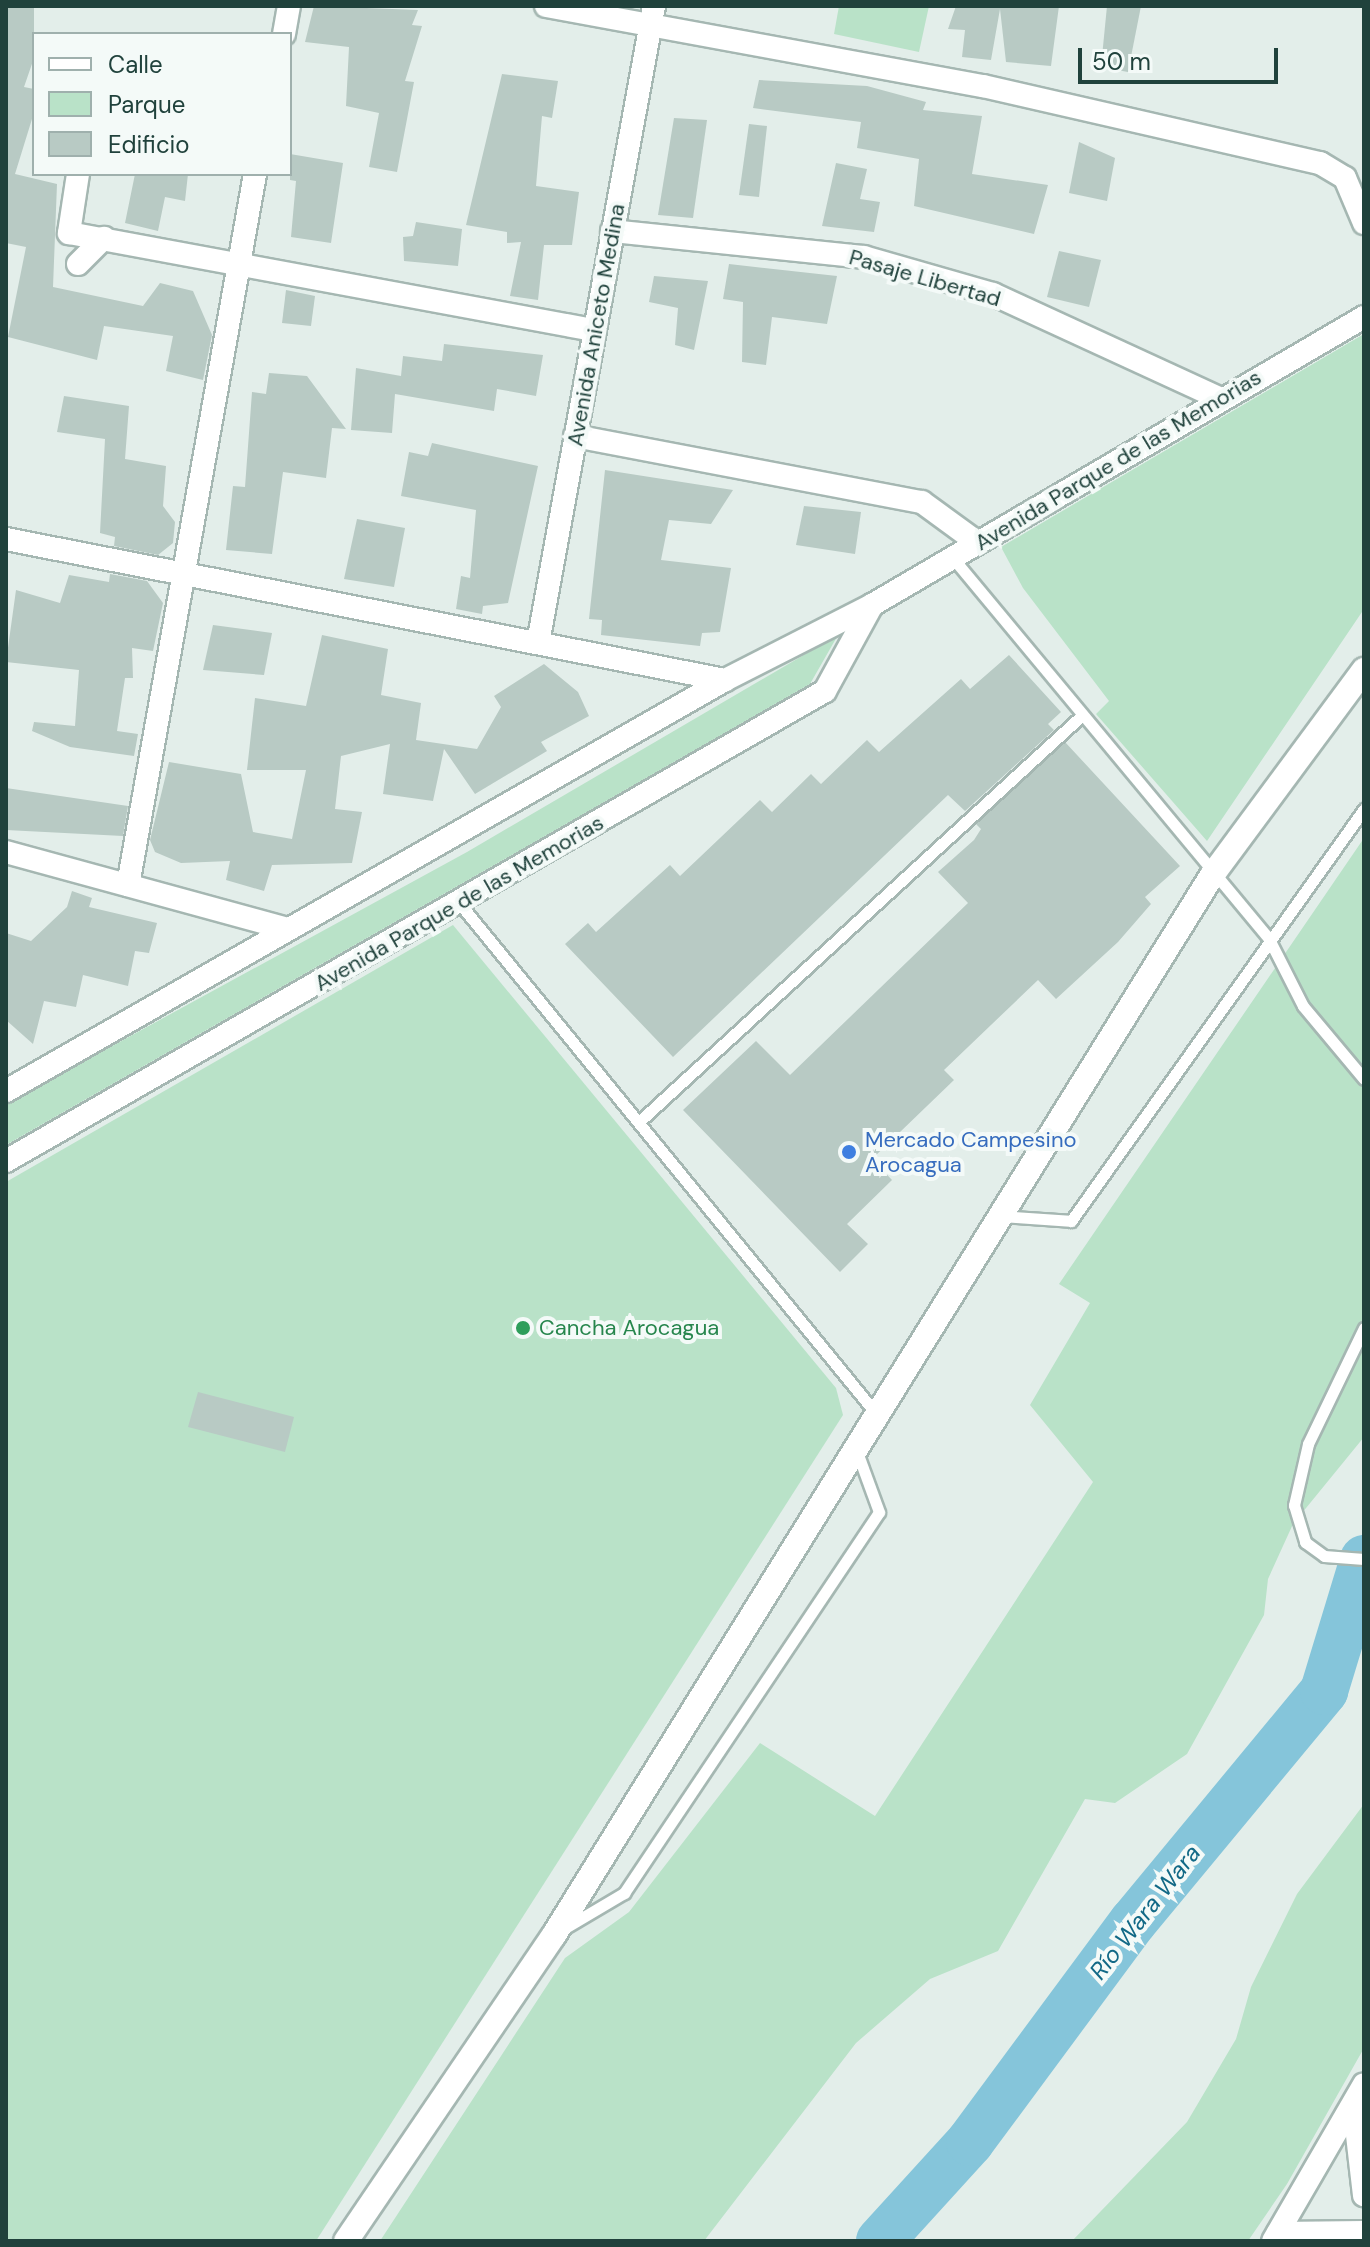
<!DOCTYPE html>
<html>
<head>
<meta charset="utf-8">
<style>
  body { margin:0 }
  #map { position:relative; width:1370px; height:2247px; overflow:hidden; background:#e3eeea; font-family:"DM Sans",sans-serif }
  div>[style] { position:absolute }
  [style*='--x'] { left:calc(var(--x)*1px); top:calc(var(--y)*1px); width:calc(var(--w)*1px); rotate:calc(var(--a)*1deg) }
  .green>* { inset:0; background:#b9e2c8 }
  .river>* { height:48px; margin:-24px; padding:0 24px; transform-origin:24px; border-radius:24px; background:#85c5da }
  .building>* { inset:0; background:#b8cac4 }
  .roads { filter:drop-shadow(2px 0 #a5b7b2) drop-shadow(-2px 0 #a5b7b2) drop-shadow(0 2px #a5b7b2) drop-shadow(0 -2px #a5b7b2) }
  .service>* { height:11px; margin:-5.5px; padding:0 5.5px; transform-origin:5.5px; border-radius:5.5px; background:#fff }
  .minor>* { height:22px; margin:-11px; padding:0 11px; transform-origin:11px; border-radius:11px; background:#fff }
  .tertiary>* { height:24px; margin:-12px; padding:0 12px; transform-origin:12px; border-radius:12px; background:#fff }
  .dots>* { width:22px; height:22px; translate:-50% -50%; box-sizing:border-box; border:4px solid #f4faf8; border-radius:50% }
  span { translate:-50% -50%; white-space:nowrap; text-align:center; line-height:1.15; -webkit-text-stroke:8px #f4faf8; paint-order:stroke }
  .street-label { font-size:22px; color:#20423c }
  .shop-label { font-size:22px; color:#366cbe }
  .left { translate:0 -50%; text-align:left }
  .leisure-label { font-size:22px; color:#27864d }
  .water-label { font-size:24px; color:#126986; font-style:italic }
  .frame { position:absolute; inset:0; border:8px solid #20423c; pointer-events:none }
  .legend { position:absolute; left:32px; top:32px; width:260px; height:144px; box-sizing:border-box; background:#f4faf8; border:2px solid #9fb0ad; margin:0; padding:10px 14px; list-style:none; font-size:24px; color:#20423c }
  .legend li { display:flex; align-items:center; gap:16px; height:40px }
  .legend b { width:40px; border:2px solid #9fb0ad }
  .scale { position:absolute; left:1078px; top:48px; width:200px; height:36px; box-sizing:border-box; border:4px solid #20423c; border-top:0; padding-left:10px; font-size:24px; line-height:28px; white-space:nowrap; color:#20423c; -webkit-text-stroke:6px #f4faf8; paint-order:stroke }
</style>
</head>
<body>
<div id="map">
  <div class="green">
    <i style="clip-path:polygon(839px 6px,929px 6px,919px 52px,834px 34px)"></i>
    <i style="clip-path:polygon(1364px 334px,1364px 609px,1207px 841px,1096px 714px,1109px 701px,1023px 588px,1001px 547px)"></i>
    <i style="clip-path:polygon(838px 635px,810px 684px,6px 1145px,6px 1104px,467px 852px)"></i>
    <i style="clip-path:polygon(1364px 838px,1364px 1437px,1293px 1524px,1268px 1579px,1264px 1615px,1187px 1754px,1115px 1803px,1085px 1799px,998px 1951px,930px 1979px,856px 2043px,704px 2241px,380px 2241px,565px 1958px,629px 1912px,760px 1743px,875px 1816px,1093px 1482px,1030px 1405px,1090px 1303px,1059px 1284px)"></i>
    <i style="clip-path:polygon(453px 925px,836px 1388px,843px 1415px,316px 2241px,6px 2241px,6px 1182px)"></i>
    <i style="clip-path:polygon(1364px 1804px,1364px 2048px,1287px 2184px,1248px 2241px,1072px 2241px,1187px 2122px,1236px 2039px,1251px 1987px,1297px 1894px)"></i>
  </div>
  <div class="river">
    <i style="--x:880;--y:2241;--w:134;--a:-47.7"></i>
    <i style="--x:970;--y:2142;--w:274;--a:-53.5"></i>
    <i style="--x:1133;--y:1922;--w:300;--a:-50.4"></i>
    <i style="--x:1324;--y:1691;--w:138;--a:-73.1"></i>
  </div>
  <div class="building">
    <i style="clip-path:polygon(6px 6px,34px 6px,34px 58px,24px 87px,34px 89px,32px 119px,15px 174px,57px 184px,53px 287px,143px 306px,160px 283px,193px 291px,212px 335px,203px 380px,166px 371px,173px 336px,104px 326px,97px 360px,8px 337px,26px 247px,6px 243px)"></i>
    <i style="clip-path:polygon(314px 6px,418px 10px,412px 25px,422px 26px,405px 81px,414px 82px,397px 172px,369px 167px,379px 113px,346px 106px,349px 47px,305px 42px)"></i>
    <i style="clip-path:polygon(956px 6px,1059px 6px,1051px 66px,1006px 62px,1000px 9px,991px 60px,962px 57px,965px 30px,948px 29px)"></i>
    <i style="clip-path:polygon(1107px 6px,1141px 6px,1128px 72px,1101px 67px)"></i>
    <i style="clip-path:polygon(502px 74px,558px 81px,552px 118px,542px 116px,536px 186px,579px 192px,572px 245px,544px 245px,538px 300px,510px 296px,521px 242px,507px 243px,507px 232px,466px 225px)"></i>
    <i style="clip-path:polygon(759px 80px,867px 86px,926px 102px,923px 110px,982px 116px,972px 174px,1048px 185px,1034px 234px,914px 206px,919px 159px,857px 148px,861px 122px,753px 108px)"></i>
    <i style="clip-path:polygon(674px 118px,707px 120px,693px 218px,658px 215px)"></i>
    <i style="clip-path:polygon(749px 124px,767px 126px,759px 197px,739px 195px)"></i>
    <i style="clip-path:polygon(1079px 142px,1115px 158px,1107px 201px,1069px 193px)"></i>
    <i style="clip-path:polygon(290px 154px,343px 163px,331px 243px,291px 237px,296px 181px,290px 180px)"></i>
    <i style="clip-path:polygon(836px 163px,867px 169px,860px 199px,880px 202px,874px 232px,822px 226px)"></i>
    <i style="clip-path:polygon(135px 174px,188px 174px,185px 201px,165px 197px,158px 231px,125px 223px)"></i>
    <i style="clip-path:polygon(416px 222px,462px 229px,458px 266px,404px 261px,403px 237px,413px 236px)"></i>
    <i style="clip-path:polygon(1059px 251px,1101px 260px,1089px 307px,1047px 297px)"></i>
    <i style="clip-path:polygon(729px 264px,837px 276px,827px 324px,772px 317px,766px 365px,742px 362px,743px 302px,723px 299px)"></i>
    <i style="clip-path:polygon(654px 276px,708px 281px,694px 350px,675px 345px,678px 308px,649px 302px)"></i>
    <i style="clip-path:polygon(286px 290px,315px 296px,311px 326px,282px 323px)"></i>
    <i style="clip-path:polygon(444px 344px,543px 355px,536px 396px,497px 389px,494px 411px,395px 394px,392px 433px,351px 430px,356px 368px,401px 376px,403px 356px,442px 361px)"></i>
    <i style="clip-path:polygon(269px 373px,307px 376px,346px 429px,332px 428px,326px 478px,283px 472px,272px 554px,226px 550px,233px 486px,245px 487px,252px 392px,266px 394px)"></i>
    <i style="clip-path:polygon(64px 396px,129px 406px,125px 459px,166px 466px,163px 506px,175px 522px,173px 543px,158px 555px,114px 546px,115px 537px,100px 533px,105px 439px,57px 432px)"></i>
    <i style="clip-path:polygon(432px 443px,538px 466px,508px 603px,483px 606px,482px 614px,456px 609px,461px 576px,470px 578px,476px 510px,401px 496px,409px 452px,428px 456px)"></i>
    <i style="clip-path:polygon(605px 470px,733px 490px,711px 524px,669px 520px,661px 560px,731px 568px,720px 632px,702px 633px,700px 646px,601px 635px,602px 620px,589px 619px)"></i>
    <i style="clip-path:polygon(804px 506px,861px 512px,855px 554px,796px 545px)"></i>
    <i style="clip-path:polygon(357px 519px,405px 528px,394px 587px,344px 579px)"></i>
    <i style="clip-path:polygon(110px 574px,147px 581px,163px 603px,153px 651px,132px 648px,133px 678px,125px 678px,117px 731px,138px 734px,134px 756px,70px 747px,32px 731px,34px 722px,75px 726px,79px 670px,6px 662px,16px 590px,60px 603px,69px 575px,109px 582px)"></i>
    <i style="clip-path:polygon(213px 625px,272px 633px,264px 675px,203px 670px)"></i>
    <i style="clip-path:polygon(322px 635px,388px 649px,381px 695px,421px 703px,416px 740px,477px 749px,501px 707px,494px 696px,544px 664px,578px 692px,589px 716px,541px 742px,547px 751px,475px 794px,444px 749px,433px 801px,383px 794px,390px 744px,341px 756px,335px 809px,362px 812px,352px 863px,272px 865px,264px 891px,226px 880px,230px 861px,181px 863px,155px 852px,150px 840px,169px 762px,241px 774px,253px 832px,292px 839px,306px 770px,247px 770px,255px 698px,306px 706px)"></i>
    <i style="clip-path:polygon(1009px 655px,1061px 712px,1048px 724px,1054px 730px,965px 811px,948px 795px,673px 1057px,565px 944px,588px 923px,596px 932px,670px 865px,680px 876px,760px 800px,772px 812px,811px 774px,821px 784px,867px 740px,879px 752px,961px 679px,970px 689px)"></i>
    <i style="clip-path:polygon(1065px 742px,1180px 866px,1145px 897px,1151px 904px,1118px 942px,1056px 999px,1038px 980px,944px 1070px,954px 1080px,872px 1159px,892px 1180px,847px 1224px,868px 1244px,840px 1272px,683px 1110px,756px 1041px,790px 1075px,968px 903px,938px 872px,974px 840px,981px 829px,976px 824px)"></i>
    <i style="clip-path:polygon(6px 788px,128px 806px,123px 836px,6px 830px)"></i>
    <i style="clip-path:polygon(72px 891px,92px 898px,89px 907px,157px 923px,149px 953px,135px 951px,128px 986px,83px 975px,76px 1007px,44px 1001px,33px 1044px,6px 1020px,6px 933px,31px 941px,67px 907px)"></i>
    <i style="clip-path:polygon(198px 1392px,294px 1417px,285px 1452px,188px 1427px)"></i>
  </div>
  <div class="roads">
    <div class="service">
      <i style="--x:952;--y:557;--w:496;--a:50.3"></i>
      <i style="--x:1269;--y:939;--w:75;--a:63.1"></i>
      <i style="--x:1303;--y:1006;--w:95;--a:50.1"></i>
      <i style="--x:460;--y:904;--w:655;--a:50.77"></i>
      <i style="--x:642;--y:1119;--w:593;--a:-42.54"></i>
      <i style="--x:1000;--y:1216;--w:71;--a:4"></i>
      <i style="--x:1071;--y:1221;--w:506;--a:-54.58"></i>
      <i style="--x:1364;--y:1328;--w:129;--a:115.8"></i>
      <i style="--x:1308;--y:1444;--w:63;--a:102.9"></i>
      <i style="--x:1294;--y:1505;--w:39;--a:73"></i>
      <i style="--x:1305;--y:1542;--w:24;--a:36"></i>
      <i style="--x:1324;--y:1556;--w:40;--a:4.3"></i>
      <i style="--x:565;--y:1928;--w:69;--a:-30.7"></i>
      <i style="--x:624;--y:1893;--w:458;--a:-56.2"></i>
      <i style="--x:879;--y:1512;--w:64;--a:-110.1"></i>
    </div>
    <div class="minor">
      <i style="--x:546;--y:6;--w:444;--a:10.4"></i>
      <i style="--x:983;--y:86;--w:346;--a:12.9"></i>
      <i style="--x:1320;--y:163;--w:29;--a:31"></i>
      <i style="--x:1345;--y:178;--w:49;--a:67.1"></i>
      <i style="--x:284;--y:34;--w:28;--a:-80"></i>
      <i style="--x:78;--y:174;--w:60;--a:98.7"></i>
      <i style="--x:69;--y:233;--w:533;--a:10.49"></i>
      <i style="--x:612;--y:231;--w:253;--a:5.9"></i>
      <i style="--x:864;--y:257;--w:134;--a:16"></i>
      <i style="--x:993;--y:294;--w:249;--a:24.7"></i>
      <i style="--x:78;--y:264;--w:37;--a:-45"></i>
      <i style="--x:575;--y:436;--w:353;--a:10.8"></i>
      <i style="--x:922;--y:502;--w:69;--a:36.2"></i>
      <i style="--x:6;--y:539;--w:733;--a:11.1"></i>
      <i style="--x:538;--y:643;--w:647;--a:-79.68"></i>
      <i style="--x:6;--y:852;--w:292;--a:15.3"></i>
      <i style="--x:128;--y:885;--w:722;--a:-79.87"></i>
      <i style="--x:6;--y:1091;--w:828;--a:-29.75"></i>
      <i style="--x:725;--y:680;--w:165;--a:-27"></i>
      <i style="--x:872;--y:605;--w:570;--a:-30.34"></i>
      <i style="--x:6;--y:1161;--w:944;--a:-29.85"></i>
      <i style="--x:825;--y:691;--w:98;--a:-61.3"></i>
      <i style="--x:1354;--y:2109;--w:87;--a:83.4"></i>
      <i style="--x:1278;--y:2233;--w:86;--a:-0.7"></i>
      <i style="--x:1273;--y:2241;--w:181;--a:-59.9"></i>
    </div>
    <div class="tertiary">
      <i style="--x:346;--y:2241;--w:370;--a:-55.8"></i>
      <i style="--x:554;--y:1935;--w:1249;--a:-58.16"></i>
      <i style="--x:1213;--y:874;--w:254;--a:-53.5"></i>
    </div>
  </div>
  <div class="dots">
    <i style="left:849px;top:1152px;background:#3f7fe0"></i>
    <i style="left:523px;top:1328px;background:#2e9e5b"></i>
  </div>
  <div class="street-label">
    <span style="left:925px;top:278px;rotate:16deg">Pasaje Libertad</span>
    <span style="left:596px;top:325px;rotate:-80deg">Avenida Aniceto Medina</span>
    <span style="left:1118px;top:460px;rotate:-31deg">Avenida Parque de las Memorias</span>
    <span style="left:459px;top:903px;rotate:-30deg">Avenida Parque de las Memorias</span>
  </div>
  <div class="shop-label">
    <span class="left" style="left:865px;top:1152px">Mercado Campesino<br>Arocagua</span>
  </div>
  <div class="leisure-label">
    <span class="left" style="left:539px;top:1328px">Cancha Arocagua</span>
  </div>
  <div class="water-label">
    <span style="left:1145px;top:1912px;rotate:-52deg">Río Wara Wara</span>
  </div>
  <div class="frame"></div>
  <ul class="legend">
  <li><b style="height:10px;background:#fff"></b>Calle</li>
  <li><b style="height:22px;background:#b9e2c8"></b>Parque</li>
  <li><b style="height:22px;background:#b8cac4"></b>Edificio</li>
  </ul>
  <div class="scale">50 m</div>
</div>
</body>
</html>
